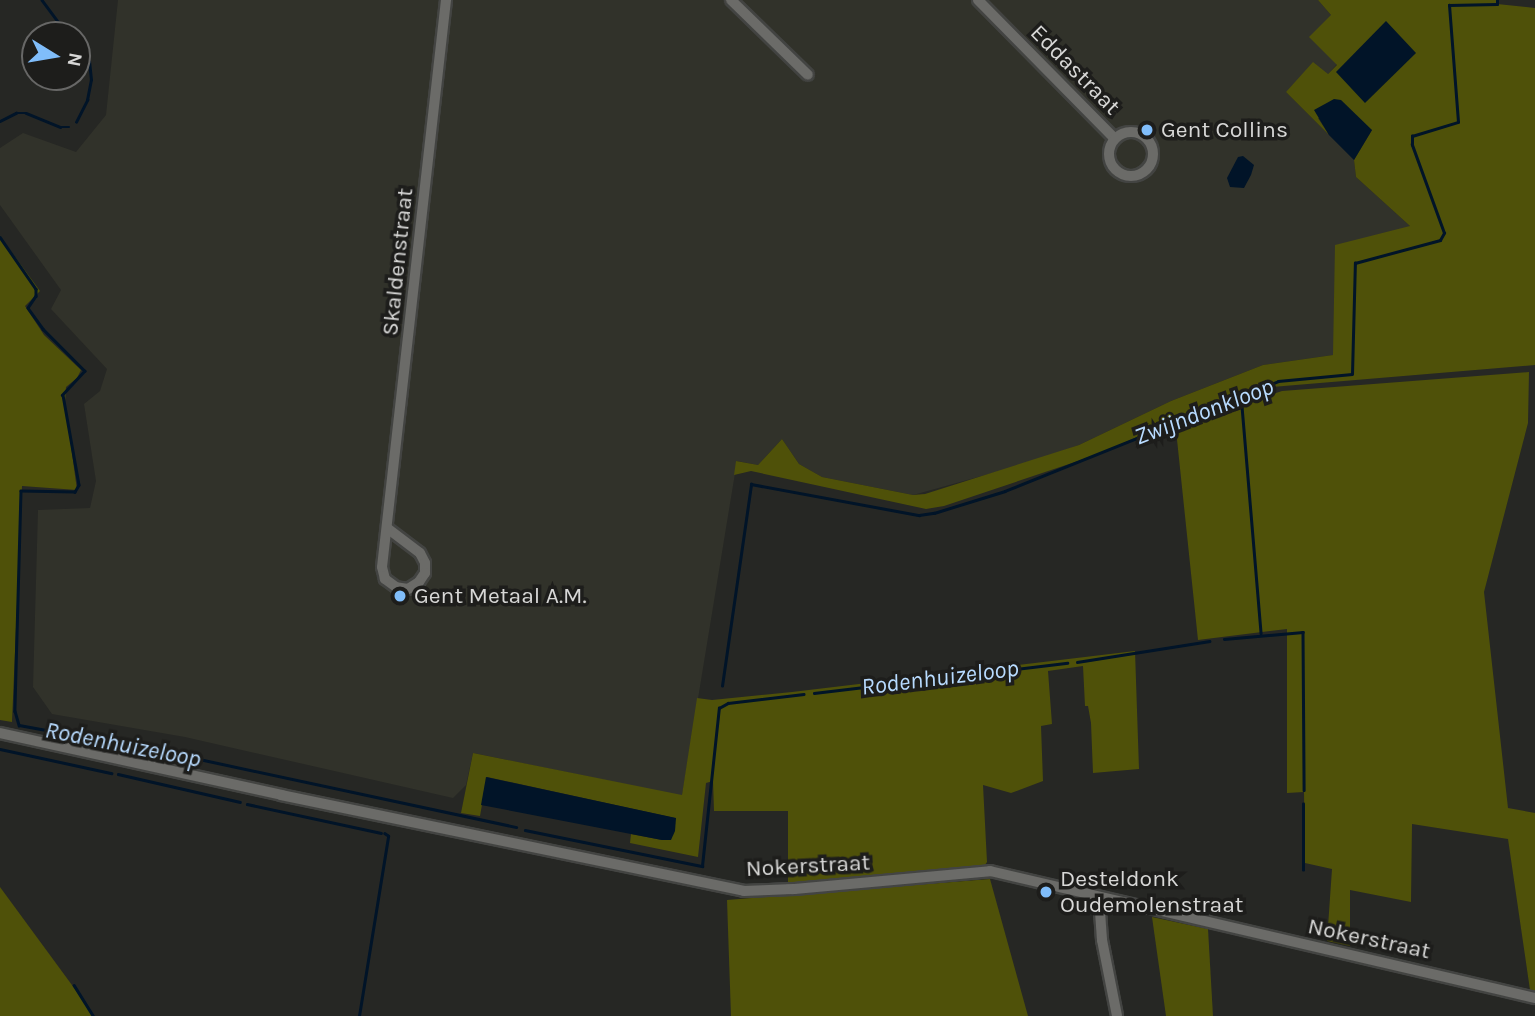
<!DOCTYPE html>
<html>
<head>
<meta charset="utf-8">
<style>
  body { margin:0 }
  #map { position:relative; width:1535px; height:1016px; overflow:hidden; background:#262724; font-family:Karla,sans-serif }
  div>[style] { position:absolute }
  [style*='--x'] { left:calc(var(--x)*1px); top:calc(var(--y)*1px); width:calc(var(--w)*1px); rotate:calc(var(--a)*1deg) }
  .built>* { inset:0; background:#31322a }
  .green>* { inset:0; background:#4f5109 }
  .water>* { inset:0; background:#011428 }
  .stream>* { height:2.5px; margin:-1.25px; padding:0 1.25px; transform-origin:1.25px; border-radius:1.25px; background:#011428 }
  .roads { filter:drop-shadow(2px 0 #434442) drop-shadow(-2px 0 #434442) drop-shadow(0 2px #434442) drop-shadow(0 -2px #434442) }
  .minor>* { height:10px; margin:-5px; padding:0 5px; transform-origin:5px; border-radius:5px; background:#6b6b68 }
  .minor>.ring { margin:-5px; padding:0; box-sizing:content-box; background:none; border:10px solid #6b6b68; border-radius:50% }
  .dots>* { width:19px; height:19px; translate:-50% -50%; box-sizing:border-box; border:4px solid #1d1d1b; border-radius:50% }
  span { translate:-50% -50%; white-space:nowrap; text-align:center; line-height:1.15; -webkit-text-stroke:7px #1d1d1b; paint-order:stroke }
  .street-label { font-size:23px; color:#d7d7d6 }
  .poi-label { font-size:23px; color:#d7d7d6 }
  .left { translate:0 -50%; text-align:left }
  .water-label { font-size:24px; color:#b8dbff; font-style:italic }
  .north { position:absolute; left:21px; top:21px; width:70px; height:70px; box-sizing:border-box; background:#1d1d1b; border:2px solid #676766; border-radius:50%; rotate:101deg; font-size:19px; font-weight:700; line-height:28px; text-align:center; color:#d7d7d6 }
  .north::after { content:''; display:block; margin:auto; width:24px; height:32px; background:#80bdfa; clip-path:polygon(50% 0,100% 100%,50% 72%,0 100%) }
</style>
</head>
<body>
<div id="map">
  <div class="built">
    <i style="clip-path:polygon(118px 0,1318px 0,1331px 15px,1337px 64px,1328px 74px,1286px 92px,1354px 160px,1356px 177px,1410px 226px,1333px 355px,1263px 365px,1171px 401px,1079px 445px,1032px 462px,913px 495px,822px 477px,799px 464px,782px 439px,758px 465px,737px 461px,682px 796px,473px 753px,466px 785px,453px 798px,185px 737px,52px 714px,33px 687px,38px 510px,90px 508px,96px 481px,84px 404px,100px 391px,107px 369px,51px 309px,61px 290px,0 205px,0 148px,23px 133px,76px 152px,106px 115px)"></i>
  </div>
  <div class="green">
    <i style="clip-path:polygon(1318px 0,1497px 0,1497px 4px,1535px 8px,1535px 365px,1272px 387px,1177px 419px,1099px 454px,944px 506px,926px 509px,751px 471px,734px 475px,736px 461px,758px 465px,782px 439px,799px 464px,822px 477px,913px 495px,925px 494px,1079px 445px,1171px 401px,1263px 365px,1333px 355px,1335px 245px,1410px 226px,1356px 177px,1354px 160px,1372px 130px,1318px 118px,1329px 135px,1286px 92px,1313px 62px,1328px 74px,1337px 65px,1309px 37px,1331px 15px)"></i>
    <i style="clip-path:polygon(0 236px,40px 291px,25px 306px,44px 335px,81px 370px,77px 378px,66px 387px,65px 402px,77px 490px,22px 486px,12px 722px,0 720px)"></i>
    <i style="clip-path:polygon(1529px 372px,1528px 423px,1484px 592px,1508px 808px,1535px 813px,1535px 991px,1530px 990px,1508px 839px,1412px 824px,1411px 902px,1350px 890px,1350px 946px,1327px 941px,1332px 869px,1305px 863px,1304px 792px,1287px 793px,1287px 629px,1198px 640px,1176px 430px,1209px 415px,1282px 391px)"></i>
    <i style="clip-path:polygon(1135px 651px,1139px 769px,1093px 773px,1091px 723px,1088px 706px,1085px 706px,1083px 666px,1048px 671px,1052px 724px,1041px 726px,1043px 781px,1011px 793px,983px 785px,987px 862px,983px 868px,788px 885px,788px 811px,714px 811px,713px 781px,706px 783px,698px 857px,630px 843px,631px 834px,662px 840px,675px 818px,487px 777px,480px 816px,461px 813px,473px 753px,682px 795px,697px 698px,712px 700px,792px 692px)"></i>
    <i style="clip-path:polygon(990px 879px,1028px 1016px,731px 1016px,727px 900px)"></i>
    <i style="clip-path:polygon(0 887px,80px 996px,92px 1016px,0 1016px)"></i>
    <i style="clip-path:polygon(1152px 917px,1208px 929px,1213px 1016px,1166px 1016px)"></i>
  </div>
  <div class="water">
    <i style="clip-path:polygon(1386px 21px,1416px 53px,1365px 103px,1336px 72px)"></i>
    <i style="clip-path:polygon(1334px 99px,1341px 100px,1372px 130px,1354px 160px,1329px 135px,1314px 110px)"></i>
    <i style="clip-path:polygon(1243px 156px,1254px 165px,1251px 175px,1244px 188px,1230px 187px,1227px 178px,1238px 157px)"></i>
    <i style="clip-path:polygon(486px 777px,676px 818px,675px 831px,671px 840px,662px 840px,481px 805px)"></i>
  </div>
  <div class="stream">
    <i style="--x:42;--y:0;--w:44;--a:53.4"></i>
    <i style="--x:0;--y:121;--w:18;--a:-27"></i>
    <i style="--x:16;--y:113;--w:10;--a:0"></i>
    <i style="--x:26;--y:113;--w:37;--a:22"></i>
    <i style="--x:60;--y:127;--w:9;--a:0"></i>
    <i style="--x:76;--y:122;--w:25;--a:-63"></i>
    <i style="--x:87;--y:100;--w:20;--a:-79"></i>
    <i style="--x:91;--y:80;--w:18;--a:-96"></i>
    <i style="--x:89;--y:62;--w:19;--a:-129"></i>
    <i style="--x:0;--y:237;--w:63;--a:55.3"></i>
    <i style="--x:36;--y:289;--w:7;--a:90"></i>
    <i style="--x:36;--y:296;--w:14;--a:124"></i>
    <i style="--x:28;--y:308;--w:26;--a:54"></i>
    <i style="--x:43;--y:329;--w:59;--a:45"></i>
    <i style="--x:85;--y:371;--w:33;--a:133"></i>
    <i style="--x:63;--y:395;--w:91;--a:79.9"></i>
    <i style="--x:79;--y:485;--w:8;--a:120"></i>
    <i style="--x:75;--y:492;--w:54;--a:-178.9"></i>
    <i style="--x:21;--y:491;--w:220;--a:91.6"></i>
    <i style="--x:15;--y:711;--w:15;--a:74"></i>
    <i style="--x:19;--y:725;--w:155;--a:10.4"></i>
    <i style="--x:171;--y:753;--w:353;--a:12.1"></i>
    <i style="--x:1242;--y:406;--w:228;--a:85.2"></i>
    <i style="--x:1224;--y:639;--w:79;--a:-5.1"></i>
    <i style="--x:1303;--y:632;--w:158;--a:89.6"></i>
    <i style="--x:1077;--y:662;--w:134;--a:-9"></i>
    <i style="--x:722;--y:686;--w:204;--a:-81.8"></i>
    <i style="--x:751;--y:484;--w:171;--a:10.5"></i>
    <i style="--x:919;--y:515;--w:15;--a:-8"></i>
    <i style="--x:934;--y:513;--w:74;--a:-17.2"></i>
    <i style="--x:1005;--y:491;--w:294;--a:-21.9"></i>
    <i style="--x:1278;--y:381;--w:74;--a:-5.4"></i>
    <i style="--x:1352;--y:374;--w:111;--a:-88.5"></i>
    <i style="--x:1355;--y:263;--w:88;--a:-15.1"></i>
    <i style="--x:1440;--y:240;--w:8;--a:-60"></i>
    <i style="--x:1444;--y:233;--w:94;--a:-110"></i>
    <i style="--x:1412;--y:145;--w:9;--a:-90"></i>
    <i style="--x:1412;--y:136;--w:48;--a:-16.9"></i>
    <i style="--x:1458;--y:122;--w:117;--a:-94.4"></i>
    <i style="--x:1449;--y:5;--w:48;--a:-1.2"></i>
    <i style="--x:1497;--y:4;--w:4;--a:-90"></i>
    <i style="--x:814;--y:693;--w:255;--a:-6.8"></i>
    <i style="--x:0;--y:749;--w:114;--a:12.2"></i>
    <i style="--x:118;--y:774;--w:125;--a:12.9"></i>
    <i style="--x:247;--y:804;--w:137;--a:12.2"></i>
    <i style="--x:525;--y:830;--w:181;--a:11.5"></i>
    <i style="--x:702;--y:866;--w:159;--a:-83.9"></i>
    <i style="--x:719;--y:708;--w:10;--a:-29"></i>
    <i style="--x:728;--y:703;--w:76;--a:-6.8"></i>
    <i style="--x:1303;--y:870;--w:66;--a:-90"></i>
    <i style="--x:74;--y:985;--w:36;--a:58"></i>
    <i style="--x:359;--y:1016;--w:182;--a:-80.8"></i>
    <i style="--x:388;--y:836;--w:4;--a:-146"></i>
  </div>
  <div class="roads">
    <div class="minor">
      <i style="--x:731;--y:0;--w:107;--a:44.2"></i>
      <i style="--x:978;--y:0;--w:194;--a:45.4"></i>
      <i class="ring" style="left:1109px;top:132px;width:34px;height:34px"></i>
      <i style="--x:387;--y:528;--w:41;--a:37.1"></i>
      <i style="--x:420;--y:553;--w:11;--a:63"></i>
      <i style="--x:425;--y:563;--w:10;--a:90"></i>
      <i style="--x:425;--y:573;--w:11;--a:124"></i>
      <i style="--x:419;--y:582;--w:13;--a:148"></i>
      <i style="--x:408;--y:589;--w:12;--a:-171"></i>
      <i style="--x:396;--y:587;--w:14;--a:-144"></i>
      <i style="--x:385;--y:579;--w:12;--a:-104"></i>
      <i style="--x:382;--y:567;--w:571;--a:-83.56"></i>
      <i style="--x:0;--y:733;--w:288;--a:12.4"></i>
      <i style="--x:281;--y:795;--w:473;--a:11.7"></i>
      <i style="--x:744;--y:891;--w:50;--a:-2.3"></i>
      <i style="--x:794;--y:889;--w:197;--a:-5.2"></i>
      <i style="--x:990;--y:871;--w:560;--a:13.12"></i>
      <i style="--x:1099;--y:897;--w:43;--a:86"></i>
      <i style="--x:1102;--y:940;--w:77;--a:78.8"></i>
    </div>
  </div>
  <div class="dots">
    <i style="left:1147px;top:130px;background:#80bdfa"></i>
    <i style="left:400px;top:596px;background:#80bdfa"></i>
    <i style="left:1046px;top:892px;background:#80bdfa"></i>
  </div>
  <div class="street-label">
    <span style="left:1075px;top:70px;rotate:45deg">Eddastraat</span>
    <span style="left:398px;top:262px;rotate:-84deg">Skaldenstraat</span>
    <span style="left:808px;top:866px;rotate:-3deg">Nokerstraat</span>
    <span style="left:1369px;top:939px;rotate:12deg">Nokerstraat</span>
  </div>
  <div class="poi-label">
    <span class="left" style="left:1161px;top:130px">Gent Collins</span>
    <span class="left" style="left:414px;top:596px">Gent Metaal A.M.</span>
    <span class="left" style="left:1060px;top:892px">Desteldonk<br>Oudemolenstraat</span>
  </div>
  <div class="water-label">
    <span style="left:1204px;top:412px;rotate:-21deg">Zwijndonkloop</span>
    <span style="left:940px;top:678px;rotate:-7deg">Rodenhuizeloop</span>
    <span style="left:123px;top:745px;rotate:11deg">Rodenhuizeloop</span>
  </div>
  <div class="north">N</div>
</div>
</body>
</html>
